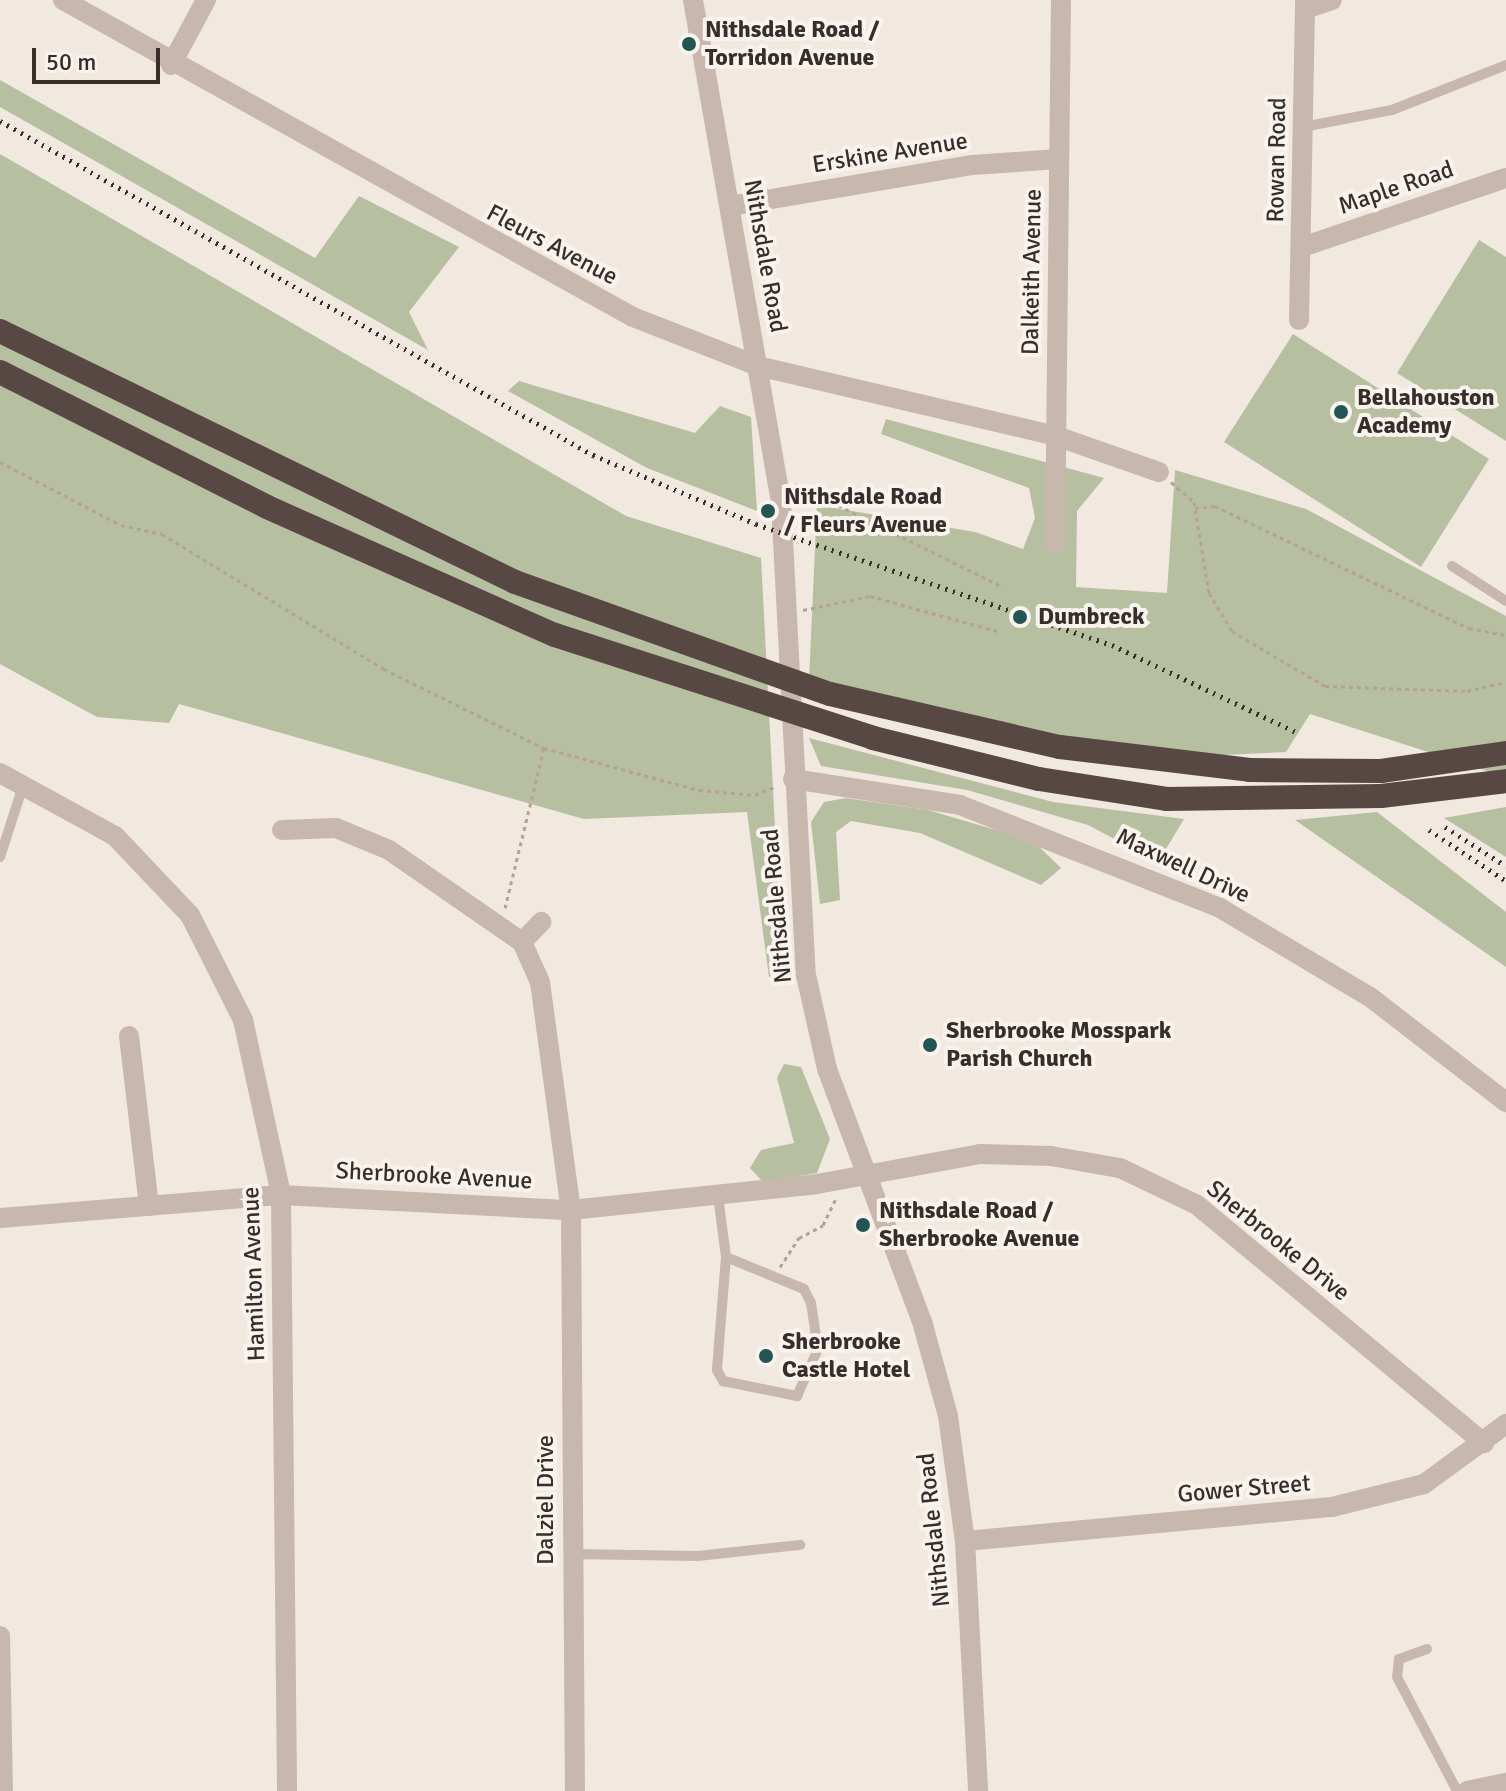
<!DOCTYPE html>
<html>
<head>
<meta charset="utf-8">
<style>
  body { margin:0 }
  #map { position:relative; width:1506px; height:1791px; overflow:hidden; background:#f1e8e0; font-family:Signika,sans-serif }
  div>[style] { position:absolute }
  [style*='--x'] { left:calc(var(--x)*1px); top:calc(var(--y)*1px); width:calc(var(--w)*1px); rotate:calc(var(--a)*1deg) }
  .green>* { inset:0; background:#b7bfa1 }
  .path>* { height:3px; margin-top:-1.5px; transform-origin:0; background:repeating-linear-gradient(90deg,#b4a197 0 4px,transparent 0 8px) }
  .service>* { height:10px; margin:-5px; padding:0 5px; transform-origin:5px; border-radius:5px; background:#c8b7ad }
  .minor>* { height:20px; margin:-10px; padding:0 10px; transform-origin:10px; border-radius:10px; background:#c8b7ad }
  .tertiary>* { height:20px; margin:-10px; padding:0 10px; transform-origin:10px; border-radius:10px; background:#c8b7ad }
  .motorway>* { height:24px; margin:-12px; padding:0 12px; transform-origin:12px; border-radius:12px; background:#574843 }
  .rail>* { height:5px; margin-top:-2.5px; transform-origin:0; background:repeating-linear-gradient(90deg,#372e2b 0 2px,transparent 0 8px) }
  .dots>* { width:22px; height:22px; translate:-50% -50%; box-sizing:border-box; border:4px solid #f9f2ed; border-radius:50% }
  span { translate:-50% -50%; white-space:nowrap; text-align:center; line-height:1.15; -webkit-text-stroke:8px #f9f2ed; paint-order:stroke }
  .poi-label { font-size:24px; color:#372e2b; font-weight:700 }
  .left { translate:0 -50%; text-align:left }
  .street-label { font-size:24px; color:#372e2b }
  .scale { position:absolute; left:32px; top:48px; width:128px; height:36px; box-sizing:border-box; border:4px solid #372e2b; border-top:0; padding-left:10px; font-size:24px; line-height:28px; white-space:nowrap; color:#372e2b; -webkit-text-stroke:6px #f9f2ed; paint-order:stroke }
</style>
</head>
<body>
<div id="map">
  <div class="green">
    <i style="clip-path:polygon(0 80px,315px 258px,359px 196px,459px 247px,409px 312px,428px 350px,0 107px)"></i>
    <i style="clip-path:polygon(0 154px,626px 516px,761px 558px,783px 982px,769px 977px,747px 812px,584px 819px,179px 704px,169px 723px,97px 717px,0 664px)"></i>
    <i style="clip-path:polygon(1479px 240px,1506px 257px,1506px 441px,1397px 373px)"></i>
    <i style="clip-path:polygon(1293px 334px,1489px 459px,1421px 567px,1224px 442px)"></i>
    <i style="clip-path:polygon(519px 381px,695px 433px,720px 406px,751px 417px,757px 511px,647px 468px,508px 391px)"></i>
    <i style="clip-path:polygon(886px 419px,1104px 478px,1077px 511px,1076px 587px,1167px 593px,1175px 470px,1306px 509px,1506px 616px,1506px 777px,1310px 714px,1286px 752px,1201px 756px,1123px 750px,809px 679px,817px 505px,975px 532px,1023px 549px,1035px 518px,1029px 488px,881px 434px)"></i>
    <i style="clip-path:polygon(809px 738px,1053px 802px,1184px 819px,1158px 862px,1088px 825px,967px 790px,821px 766px)"></i>
    <i style="clip-path:polygon(846px 798px,928px 810px,1033px 841px,1061px 868px,1041px 885px,920px 833px,851px 821px,836px 832px,840px 900px,820px 904px,811px 822px,824px 802px)"></i>
    <i style="clip-path:polygon(1506px 807px,1506px 857px,1444px 818px)"></i>
    <i style="clip-path:polygon(1377px 812px,1506px 912px,1506px 967px,1295px 820px)"></i>
    <i style="clip-path:polygon(784px 1064px,801px 1067px,830px 1139px,817px 1173px,763px 1182px,750px 1168px,761px 1150px,794px 1143px,777px 1078px)"></i>
  </div>
  <div class="path">
    <i style="--x:0;--y:462;--w:136;--a:27.5"></i>
    <i style="--x:121;--y:525;--w:42;--a:12.4"></i>
    <i style="--x:162;--y:534;--w:260;--a:31.3"></i>
    <i style="--x:384;--y:669;--w:178;--a:26.3"></i>
    <i style="--x:544;--y:748;--w:161;--a:15.2"></i>
    <i style="--x:699;--y:790;--w:56;--a:5.1"></i>
    <i style="--x:755;--y:795;--w:23;--a:-23"></i>
    <i style="--x:1171;--y:482;--w:30;--a:41"></i>
    <i style="--x:1194;--y:502;--w:92;--a:80.6"></i>
    <i style="--x:1209;--y:593;--w:44;--a:58.8"></i>
    <i style="--x:1232;--y:631;--w:108;--a:30.6"></i>
    <i style="--x:1325;--y:686;--w:142;--a:2"></i>
    <i style="--x:1467;--y:691;--w:40;--a:-13"></i>
    <i style="--x:795;--y:484;--w:232;--a:26.3"></i>
    <i style="--x:1195;--y:508;--w:20;--a:-6"></i>
    <i style="--x:1215;--y:506;--w:282;--a:25.7"></i>
    <i style="--x:1469;--y:628;--w:38;--a:11"></i>
    <i style="--x:803;--y:610;--w:68;--a:-11.8"></i>
    <i style="--x:870;--y:596;--w:132;--a:15.4"></i>
    <i style="--x:505;--y:908;--w:165;--a:-76.3"></i>
    <i style="--x:780;--y:1267;--w:35;--a:-57"></i>
    <i style="--x:799;--y:1238;--w:27;--a:-28"></i>
    <i style="--x:823;--y:1225;--w:28;--a:-64"></i>
  </div>
  <div class="service">
    <i style="--x:1303;--y:127;--w:91;--a:-10.8"></i>
    <i style="--x:1392;--y:110;--w:123;--a:-21.5"></i>
    <i style="--x:1452;--y:566;--w:64;--a:32.9"></i>
    <i style="--x:0;--y:857;--w:75;--a:-72.1"></i>
    <i style="--x:718;--y:1196;--w:62;--a:82.5"></i>
    <i style="--x:726;--y:1257;--w:113;--a:94.6"></i>
    <i style="--x:717;--y:1370;--w:13;--a:61"></i>
    <i style="--x:723;--y:1381;--w:76;--a:11.5"></i>
    <i style="--x:797;--y:1396;--w:51;--a:-65.9"></i>
    <i style="--x:818;--y:1349;--w:47;--a:-98.7"></i>
    <i style="--x:811;--y:1303;--w:16;--a:-117"></i>
    <i style="--x:804;--y:1289;--w:84;--a:-157.7"></i>
    <i style="--x:572;--y:1554;--w:126;--a:0.9"></i>
    <i style="--x:698;--y:1556;--w:103;--a:-6.2"></i>
    <i style="--x:1427;--y:1649;--w:30;--a:160"></i>
    <i style="--x:1399;--y:1659;--w:18;--a:96"></i>
    <i style="--x:1397;--y:1677;--w:129;--a:62.2"></i>
  </div>
  <div class="minor">
    <i style="--x:63;--y:0;--w:652;--a:29.08"></i>
    <i style="--x:633;--y:317;--w:134;--a:21.4"></i>
    <i style="--x:758;--y:366;--w:306;--a:13.2"></i>
    <i style="--x:1056;--y:436;--w:109;--a:19.3"></i>
    <i style="--x:1305;--y:9;--w:28;--a:-18"></i>
    <i style="--x:171;--y:65;--w:74;--a:-61.7"></i>
    <i style="--x:730;--y:206;--w:246;--a:-9.6"></i>
    <i style="--x:973;--y:165;--w:86;--a:-4"></i>
    <i style="--x:1302;--y:247;--w:215;--a:-18.7"></i>
    <i style="--x:1299;--y:320;--w:320;--a:-88.9"></i>
    <i style="--x:1055;--y:544;--w:544;--a:-89.37"></i>
    <i style="--x:0;--y:773;--w:131;--a:28.7"></i>
    <i style="--x:115;--y:836;--w:109;--a:46.5"></i>
    <i style="--x:190;--y:915;--w:118;--a:63.2"></i>
    <i style="--x:243;--y:1020;--w:179;--a:77.7"></i>
    <i style="--x:281;--y:1195;--w:596;--a:89.42"></i>
    <i style="--x:793;--y:779;--w:169;--a:8.8"></i>
    <i style="--x:960;--y:805;--w:280;--a:21.6"></i>
    <i style="--x:1220;--y:908;--w:174;--a:30.7"></i>
    <i style="--x:1370;--y:997;--w:172;--a:37.7"></i>
    <i style="--x:282;--y:830;--w:54;--a:-2.1"></i>
    <i style="--x:336;--y:828;--w:57;--a:22.5"></i>
    <i style="--x:389;--y:850;--w:162;--a:34.7"></i>
    <i style="--x:522;--y:942;--w:44;--a:65.8"></i>
    <i style="--x:540;--y:982;--w:230;--a:82.3"></i>
    <i style="--x:571;--y:1210;--w:581;--a:89.61"></i>
    <i style="--x:522;--y:942;--w:28;--a:-46"></i>
    <i style="--x:129;--y:1036;--w:171;--a:83.3"></i>
    <i style="--x:0;--y:1218;--w:282;--a:-4.7"></i>
    <i style="--x:281;--y:1195;--w:290;--a:3"></i>
    <i style="--x:571;--y:1210;--w:247;--a:-6"></i>
    <i style="--x:817;--y:1184;--w:166;--a:-10.4"></i>
    <i style="--x:980;--y:1154;--w:71;--a:1.6"></i>
    <i style="--x:1051;--y:1156;--w:70;--a:9.9"></i>
    <i style="--x:1120;--y:1168;--w:85;--a:25.7"></i>
    <i style="--x:1197;--y:1205;--w:373;--a:39.7"></i>
    <i style="--x:965;--y:1541;--w:369;--a:-5.3"></i>
    <i style="--x:1332;--y:1507;--w:95;--a:-14"></i>
    <i style="--x:1424;--y:1484;--w:102;--a:-36.2"></i>
    <i style="--x:0;--y:1636;--w:155;--a:88.9"></i>
    <i style="--x:1467;--y:1791;--w:40;--a:-12"></i>
  </div>
  <div class="tertiary">
    <i style="--x:693;--y:0;--w:510;--a:80.06"></i>
    <i style="--x:781;--y:502;--w:474;--a:87"></i>
    <i style="--x:806;--y:975;--w:96;--a:77.4"></i>
    <i style="--x:827;--y:1069;--w:273;--a:69.4"></i>
    <i style="--x:923;--y:1325;--w:94;--a:74.6"></i>
    <i style="--x:948;--y:1416;--w:126;--a:82.3"></i>
    <i style="--x:965;--y:1541;--w:250;--a:87"></i>
  </div>
  <div class="motorway">
    <i style="--x:0;--y:331;--w:573;--a:25.98"></i>
    <i style="--x:515;--y:582;--w:334;--a:19.6"></i>
    <i style="--x:830;--y:694;--w:236;--a:13"></i>
    <i style="--x:1060;--y:747;--w:191;--a:6.9"></i>
    <i style="--x:1250;--y:770;--w:131;--a:0.4"></i>
    <i style="--x:1381;--y:771;--w:126;--a:-8.2"></i>
    <i style="--x:0;--y:372;--w:299;--a:26.8"></i>
    <i style="--x:267;--y:507;--w:315;--a:24"></i>
    <i style="--x:555;--y:635;--w:334;--a:17.9"></i>
    <i style="--x:873;--y:738;--w:171;--a:13.9"></i>
    <i style="--x:1039;--y:779;--w:129;--a:8.9"></i>
    <i style="--x:1166;--y:799;--w:215;--a:-0.8"></i>
    <i style="--x:1381;--y:796;--w:126;--a:-6.8"></i>
  </div>
  <div class="rail">
    <i style="--x:0;--y:121;--w:681;--a:29.39"></i>
    <i style="--x:593;--y:455;--w:177;--a:22.9"></i>
    <i style="--x:756;--y:524;--w:376;--a:18.8"></i>
    <i style="--x:1112;--y:645;--w:206;--a:25.3"></i>
    <i style="--x:1445;--y:827;--w:72;--a:32.6"></i>
    <i style="--x:1429;--y:830;--w:92;--a:33.5"></i>
  </div>
  <div class="dots">
    <i style="left:689px;top:44px;background:#245555"></i>
    <i style="left:1341px;top:412px;background:#245555"></i>
    <i style="left:768px;top:511px;background:#245555"></i>
    <i style="left:1020px;top:617px;background:#245555"></i>
    <i style="left:930px;top:1045px;background:#245555"></i>
    <i style="left:863px;top:1225px;background:#245555"></i>
    <i style="left:766px;top:1356px;background:#245555"></i>
  </div>
  <div class="poi-label">
    <span class="left" style="left:705px;top:44px">Nithsdale Road /<br>Torridon Avenue</span>
    <span class="left" style="left:1357px;top:412px">Bellahouston<br>Academy</span>
    <span class="left" style="left:784px;top:511px">Nithsdale Road<br>/ Fleurs Avenue</span>
    <span class="left" style="left:1038px;top:617px">Dumbreck</span>
    <span class="left" style="left:946px;top:1045px">Sherbrooke Mosspark<br>Parish Church</span>
    <span class="left" style="left:879px;top:1225px">Nithsdale Road /<br>Sherbrooke Avenue</span>
    <span class="left" style="left:782px;top:1356px">Sherbrooke<br>Castle Hotel</span>
  </div>
  <div class="street-label">
    <span style="left:890px;top:153px;rotate:-9deg">Erskine Avenue</span>
    <span style="left:1277px;top:160px;rotate:-89deg">Rowan Road</span>
    <span style="left:1396px;top:188px;rotate:-19deg">Maple Road</span>
    <span style="left:552px;top:245px;rotate:28deg">Fleurs Avenue</span>
    <span style="left:765px;top:256px;rotate:80deg">Nithsdale Road</span>
    <span style="left:1032px;top:272px;rotate:-89deg">Dalkeith Avenue</span>
    <span style="left:1183px;top:866px;rotate:25deg">Maxwell Drive</span>
    <span style="left:777px;top:906px;rotate:-95deg">Nithsdale Road</span>
    <span style="left:434px;top:1176px;rotate:3deg">Sherbrooke Avenue</span>
    <span style="left:1278px;top:1241px;rotate:39deg">Sherbrooke Drive</span>
    <span style="left:254px;top:1274px;rotate:-92deg">Hamilton Avenue</span>
    <span style="left:1244px;top:1489px;rotate:-5deg">Gower Street</span>
    <span style="left:546px;top:1500px;rotate:-90deg">Dalziel Drive</span>
    <span style="left:934px;top:1530px;rotate:-96deg">Nithsdale Road</span>
  </div>
  <div class="scale">50 m</div>
</div>
</body>
</html>
